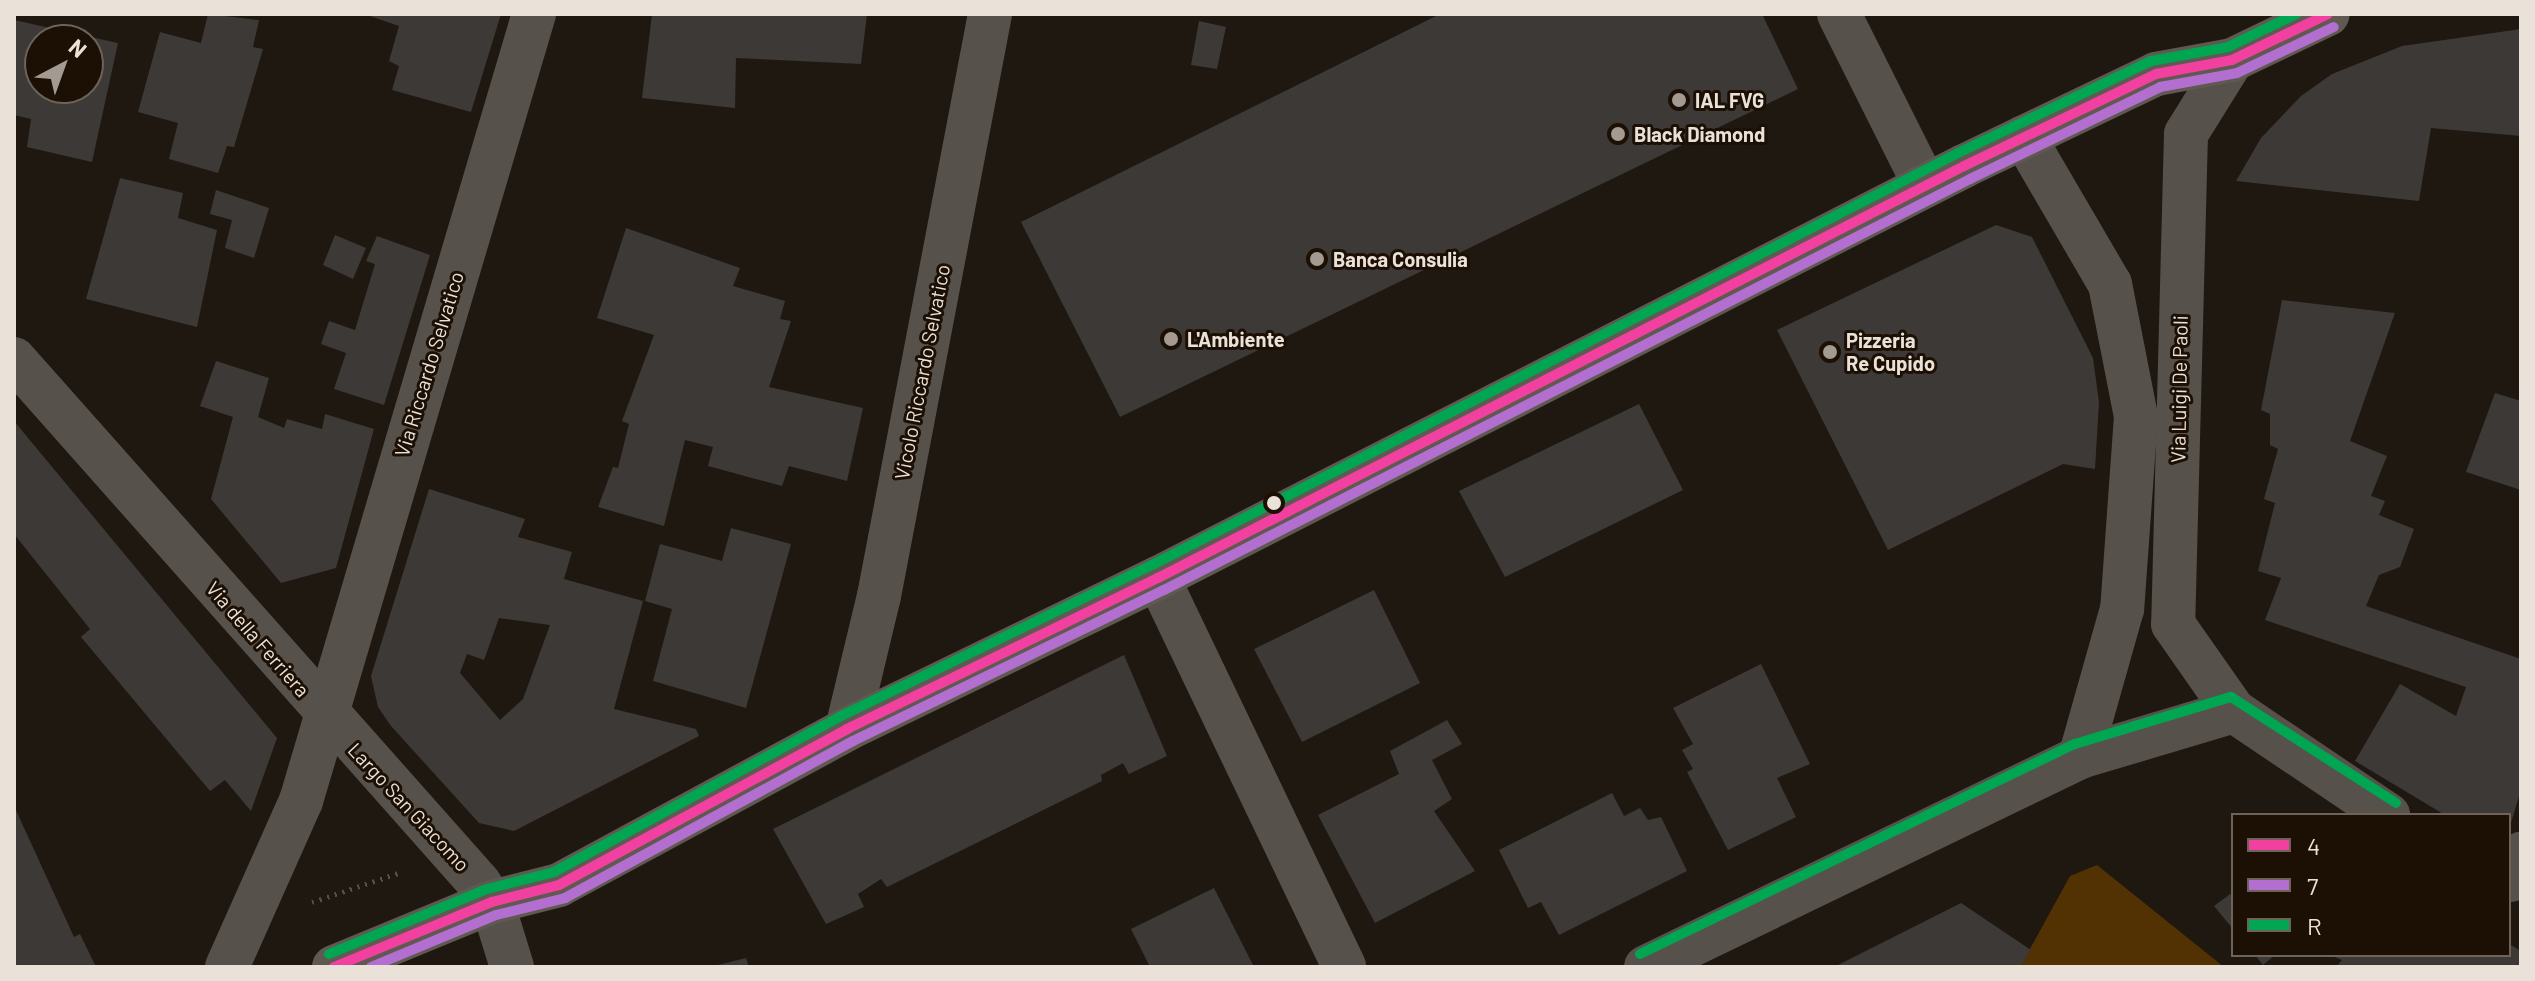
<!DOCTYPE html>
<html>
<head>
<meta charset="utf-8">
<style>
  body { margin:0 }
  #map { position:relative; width:2535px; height:981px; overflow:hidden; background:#1f1810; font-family:Barlow,sans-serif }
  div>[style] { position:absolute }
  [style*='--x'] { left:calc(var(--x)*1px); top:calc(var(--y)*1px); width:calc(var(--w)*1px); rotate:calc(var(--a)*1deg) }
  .green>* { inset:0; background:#523102 }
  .building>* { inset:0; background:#3c3937 }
  .path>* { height:5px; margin-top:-2.5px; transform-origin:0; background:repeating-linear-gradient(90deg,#55504a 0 2px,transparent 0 8px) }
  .minor>* { height:44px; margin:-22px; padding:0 22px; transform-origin:22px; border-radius:22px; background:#57514b }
  .secondary>* { height:44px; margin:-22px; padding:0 22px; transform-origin:22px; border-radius:22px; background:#605951 }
  .bus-1>* { height:10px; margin:-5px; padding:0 5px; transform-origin:5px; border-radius:5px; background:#f240a1 }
  .bus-2>* { height:10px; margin:-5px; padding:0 5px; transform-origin:5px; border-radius:5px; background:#b36fd0 }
  .bus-3>* { height:10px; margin:-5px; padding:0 5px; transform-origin:5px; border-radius:5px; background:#00a651 }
  .dots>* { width:22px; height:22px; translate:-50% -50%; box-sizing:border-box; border:4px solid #1c0f03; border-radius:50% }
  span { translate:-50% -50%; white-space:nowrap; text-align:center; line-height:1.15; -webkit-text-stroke:6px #1c0f03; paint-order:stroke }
  .poi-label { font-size:20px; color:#eae1d8; font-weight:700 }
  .left { translate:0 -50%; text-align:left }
  .street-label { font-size:20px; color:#eae1d8 }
  .frame { position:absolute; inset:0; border:16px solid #eae1d8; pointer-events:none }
  .legend { position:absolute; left:2231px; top:813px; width:280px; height:144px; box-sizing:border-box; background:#1c0f03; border:2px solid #6e6358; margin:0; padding:10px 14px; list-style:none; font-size:24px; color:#eae1d8 }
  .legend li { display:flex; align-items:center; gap:16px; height:40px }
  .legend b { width:40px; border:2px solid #6e6358 }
  .north { position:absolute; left:24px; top:24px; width:80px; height:80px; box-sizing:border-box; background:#1c0f03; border:2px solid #6e6358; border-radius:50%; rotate:41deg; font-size:22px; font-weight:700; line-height:32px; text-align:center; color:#eae1d8 }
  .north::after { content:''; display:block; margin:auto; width:28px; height:36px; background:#a39b92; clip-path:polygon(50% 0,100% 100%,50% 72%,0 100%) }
</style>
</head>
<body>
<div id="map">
  <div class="green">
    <i style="clip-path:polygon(2097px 865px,2224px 967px,2020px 967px,2070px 876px)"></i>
  </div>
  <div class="building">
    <i style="clip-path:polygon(208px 14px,259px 20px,253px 47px,263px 49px,234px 147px,227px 146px,218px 173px,169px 159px,178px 123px,138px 112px,160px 32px,201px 43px)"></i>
    <i style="clip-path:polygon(364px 14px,501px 14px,471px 112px,392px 90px,399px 66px,389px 61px,399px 26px)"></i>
    <i style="clip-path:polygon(652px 14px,867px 14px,861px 64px,736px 58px,735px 108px,642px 98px)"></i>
    <i style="clip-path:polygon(1440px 14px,1762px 14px,1798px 89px,1120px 417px,1021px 222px)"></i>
    <i style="clip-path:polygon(evenodd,14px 20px,118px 43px,92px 162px,27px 147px,31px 119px,14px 115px,14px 20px,40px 40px,88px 40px,88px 88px,40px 88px,40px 40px)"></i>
    <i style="clip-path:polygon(1199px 21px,1226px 27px,1217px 69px,1191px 65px)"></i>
    <i style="clip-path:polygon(2521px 29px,2521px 136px,2431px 128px,2419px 201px,2236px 181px,2261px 138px,2301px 96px,2332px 74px,2402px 46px)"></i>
    <i style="clip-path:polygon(120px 178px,183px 193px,178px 218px,217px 230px,197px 327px,86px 299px)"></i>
    <i style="clip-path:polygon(216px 190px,269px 208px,254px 258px,225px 248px,232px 220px,210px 214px)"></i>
    <i style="clip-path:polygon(1996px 225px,2032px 237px,2093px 358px,2099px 402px,2095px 469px,2063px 464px,1888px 550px,1777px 330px)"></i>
    <i style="clip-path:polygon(626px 228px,740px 268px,733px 286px,785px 301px,780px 319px,791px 321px,769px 387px,863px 408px,847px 481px,789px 466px,782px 486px,708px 466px,713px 447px,685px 440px,664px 526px,598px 507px,613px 467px,618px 468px,629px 424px,622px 421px,654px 335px,597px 318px)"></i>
    <i style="clip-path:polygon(335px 235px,366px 248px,353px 279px,323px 265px)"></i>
    <i style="clip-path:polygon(377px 236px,430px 255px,384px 405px,334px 389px,346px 353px,321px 344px,329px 321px,355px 330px,375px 264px,366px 261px)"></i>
    <i style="clip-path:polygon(2282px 300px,2395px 313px,2350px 441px,2387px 456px,2371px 496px,2385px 501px,2379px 515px,2414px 529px,2400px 567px,2379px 575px,2366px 606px,2521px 659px,2521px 790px,2510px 826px,2509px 815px,2445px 815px,2355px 761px,2400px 684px,2456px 716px,2466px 687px,2265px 620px,2281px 578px,2258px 571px,2275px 503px,2264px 499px,2278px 449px,2270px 445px,2270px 414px,2261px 410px)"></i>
    <i style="clip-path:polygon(216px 361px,269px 378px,258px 417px,284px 428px,287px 419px,322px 429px,325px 414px,374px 429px,336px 568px,281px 583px,211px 499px,233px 417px,200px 406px)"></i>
    <i style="clip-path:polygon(2495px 393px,2521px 401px,2521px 490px,2466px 472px)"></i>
    <i style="clip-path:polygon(1639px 404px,1683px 490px,1505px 577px,1459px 491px)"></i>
    <i style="clip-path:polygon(14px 421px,277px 738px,251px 811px,225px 780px,210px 791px,81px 637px,90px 629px,14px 534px)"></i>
    <i style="clip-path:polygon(evenodd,429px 489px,525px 519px,518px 537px,572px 552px,564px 579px,643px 601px,614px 709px,696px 729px,699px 736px,514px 831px,479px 823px,391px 726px,378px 707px,371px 676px,429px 489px,499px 618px,550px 625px,523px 699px,500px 720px,460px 673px,467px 654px,484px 660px,499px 618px)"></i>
    <i style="clip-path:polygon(731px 528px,791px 544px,746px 708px,653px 681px,672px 609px,645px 601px,660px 544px,722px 561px)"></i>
    <i style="clip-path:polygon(1374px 590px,1420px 683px,1302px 742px,1254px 649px)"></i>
    <i style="clip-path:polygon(1124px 655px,1167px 756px,1129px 774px,1123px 763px,1101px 775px,1102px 781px,887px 887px,881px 879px,858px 894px,864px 907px,826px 924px,773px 829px)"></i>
    <i style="clip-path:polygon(1761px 664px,1810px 764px,1777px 778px,1796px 817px,1728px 850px,1687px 772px,1693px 769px,1682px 750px,1693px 744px,1673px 708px)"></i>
    <i style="clip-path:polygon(1447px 720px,1462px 744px,1432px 760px,1452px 799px,1434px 811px,1475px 871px,1375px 923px,1318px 815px,1399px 774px,1390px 751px)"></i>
    <i style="clip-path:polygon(1612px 793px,1624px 816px,1640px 808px,1648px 820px,1661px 817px,1687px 871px,1559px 935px,1541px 902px,1528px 908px,1499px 850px)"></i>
    <i style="clip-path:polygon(14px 806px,74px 937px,80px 934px,96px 967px,14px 967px)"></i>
    <i style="clip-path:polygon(1214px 888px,1254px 967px,1150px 967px,1131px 929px)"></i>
    <i style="clip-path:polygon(2233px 892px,2233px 929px,2214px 906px)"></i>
    <i style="clip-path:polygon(1961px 903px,2031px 950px,2020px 967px,1834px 967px)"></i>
    <i style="clip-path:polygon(2509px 944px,2521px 951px,2521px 967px,2336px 967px,2342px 960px,2330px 955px,2509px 955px)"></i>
    <i style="clip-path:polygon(2255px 955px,2275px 955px,2263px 965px)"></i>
    <i style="clip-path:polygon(746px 958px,749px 967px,714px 967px,714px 966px)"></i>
  </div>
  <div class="path">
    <i style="--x:312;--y:902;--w:94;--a:-18.6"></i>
  </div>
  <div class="minor">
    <i style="--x:1839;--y:14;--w:192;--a:63.4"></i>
    <i style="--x:2232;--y:60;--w:87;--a:121.9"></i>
    <i style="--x:2186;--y:134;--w:490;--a:91.5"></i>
    <i style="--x:2173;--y:624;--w:106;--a:55"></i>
    <i style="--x:2234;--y:711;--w:186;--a:34"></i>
    <i style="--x:2024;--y:137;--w:170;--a:59.7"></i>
    <i style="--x:2110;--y:284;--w:135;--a:78.9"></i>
    <i style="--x:2136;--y:416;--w:194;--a:94.1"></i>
    <i style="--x:2122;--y:609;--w:154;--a:105.8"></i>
    <i style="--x:14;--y:359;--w:701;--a:48.41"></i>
    <i style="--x:479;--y:883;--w:23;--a:56"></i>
    <i style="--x:492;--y:902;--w:68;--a:72.9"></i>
    <i style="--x:1158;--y:578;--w:431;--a:64.4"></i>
    <i style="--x:847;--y:729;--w:137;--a:-76.5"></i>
    <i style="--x:879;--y:596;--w:592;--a:-79.2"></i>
    <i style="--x:2511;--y:880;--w:28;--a:-69"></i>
    <i style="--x:227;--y:967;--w:182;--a:-66"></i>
    <i style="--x:301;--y:801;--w:821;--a:-73.51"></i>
    <i style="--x:1646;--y:967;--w:482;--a:-25.8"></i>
    <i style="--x:2080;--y:757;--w:161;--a:-16.6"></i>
  </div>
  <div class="secondary">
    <i style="--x:334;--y:967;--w:171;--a:-22.4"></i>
    <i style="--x:492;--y:902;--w:69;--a:-14.2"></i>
    <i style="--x:559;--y:885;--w:328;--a:-28.4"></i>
    <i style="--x:847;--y:729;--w:346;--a:-25.9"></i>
    <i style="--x:1158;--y:578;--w:905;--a:-27.07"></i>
    <i style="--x:1964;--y:166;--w:213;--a:-25.6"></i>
    <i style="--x:2156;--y:74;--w:77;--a:-10.4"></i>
    <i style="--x:2232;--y:60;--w:106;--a:-25.6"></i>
  </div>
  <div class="bus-1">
    <i style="--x:334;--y:967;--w:171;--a:-22.4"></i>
    <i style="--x:492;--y:902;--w:69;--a:-14.2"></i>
    <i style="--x:559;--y:885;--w:328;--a:-28.4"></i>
    <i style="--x:847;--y:729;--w:346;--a:-25.9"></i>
    <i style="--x:1158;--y:578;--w:905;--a:-27.07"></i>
    <i style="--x:1964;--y:166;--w:213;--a:-25.6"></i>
    <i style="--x:2156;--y:74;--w:77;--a:-10.4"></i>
    <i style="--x:2232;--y:60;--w:106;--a:-25.6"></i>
  </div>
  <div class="bus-2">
    <i style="--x:371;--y:967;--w:135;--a:-22.6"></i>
    <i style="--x:496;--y:915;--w:71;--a:-13.8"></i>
    <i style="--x:565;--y:898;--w:328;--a:-28.6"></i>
    <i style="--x:853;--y:741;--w:346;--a:-25.9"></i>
    <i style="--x:1164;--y:590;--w:905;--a:-27.02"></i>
    <i style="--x:1970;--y:179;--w:211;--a:-25.8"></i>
    <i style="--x:2160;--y:87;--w:78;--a:-10.3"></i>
    <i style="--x:2237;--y:73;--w:107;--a:-25.4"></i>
  </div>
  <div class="bus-3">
    <i style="--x:329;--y:954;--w:171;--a:-22.4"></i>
    <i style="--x:487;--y:889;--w:69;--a:-14.2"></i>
    <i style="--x:554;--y:872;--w:327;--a:-28.5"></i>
    <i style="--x:841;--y:716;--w:346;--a:-25.9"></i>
    <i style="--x:1152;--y:565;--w:905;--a:-27.07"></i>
    <i style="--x:1958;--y:153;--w:214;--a:-25.5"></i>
    <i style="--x:2151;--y:61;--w:78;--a:-10.3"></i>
    <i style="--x:2228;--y:47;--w:76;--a:-25.9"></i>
    <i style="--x:1640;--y:954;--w:483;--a:-25.8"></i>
    <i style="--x:2075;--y:744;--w:163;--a:-16.8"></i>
    <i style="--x:2231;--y:697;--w:196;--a:32.7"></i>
  </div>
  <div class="dots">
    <i style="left:1679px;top:100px;background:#a39b92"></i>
    <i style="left:1618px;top:134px;background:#a39b92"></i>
    <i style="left:1317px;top:259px;background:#a39b92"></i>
    <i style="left:1171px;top:339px;background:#a39b92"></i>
    <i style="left:1830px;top:352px;background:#a39b92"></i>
    <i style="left:1274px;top:503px;background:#eae1d8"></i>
  </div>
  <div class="poi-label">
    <span class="left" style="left:1695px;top:100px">IAL FVG</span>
    <span class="left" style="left:1634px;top:134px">Black Diamond</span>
    <span class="left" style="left:1333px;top:259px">Banca Consulia</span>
    <span class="left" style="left:1187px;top:339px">L'Ambiente</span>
    <span class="left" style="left:1846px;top:352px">Pizzeria<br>Re Cupido</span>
  </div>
  <div class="street-label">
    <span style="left:429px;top:364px;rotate:-73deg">Via Riccardo Selvatico</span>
    <span style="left:922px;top:372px;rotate:-79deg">Vicolo Riccardo Selvatico</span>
    <span style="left:2179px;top:389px;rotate:-89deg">Via Luigi De Paoli</span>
    <span style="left:258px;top:639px;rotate:49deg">Via della Ferriera</span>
    <span style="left:409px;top:807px;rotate:47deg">Largo San Giacomo</span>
  </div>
  <div class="frame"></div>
  <ul class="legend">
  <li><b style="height:10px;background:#f240a1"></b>4</li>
  <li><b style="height:10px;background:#b36fd0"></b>7</li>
  <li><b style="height:10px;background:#00a651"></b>R</li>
  </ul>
  <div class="north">N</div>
</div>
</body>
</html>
